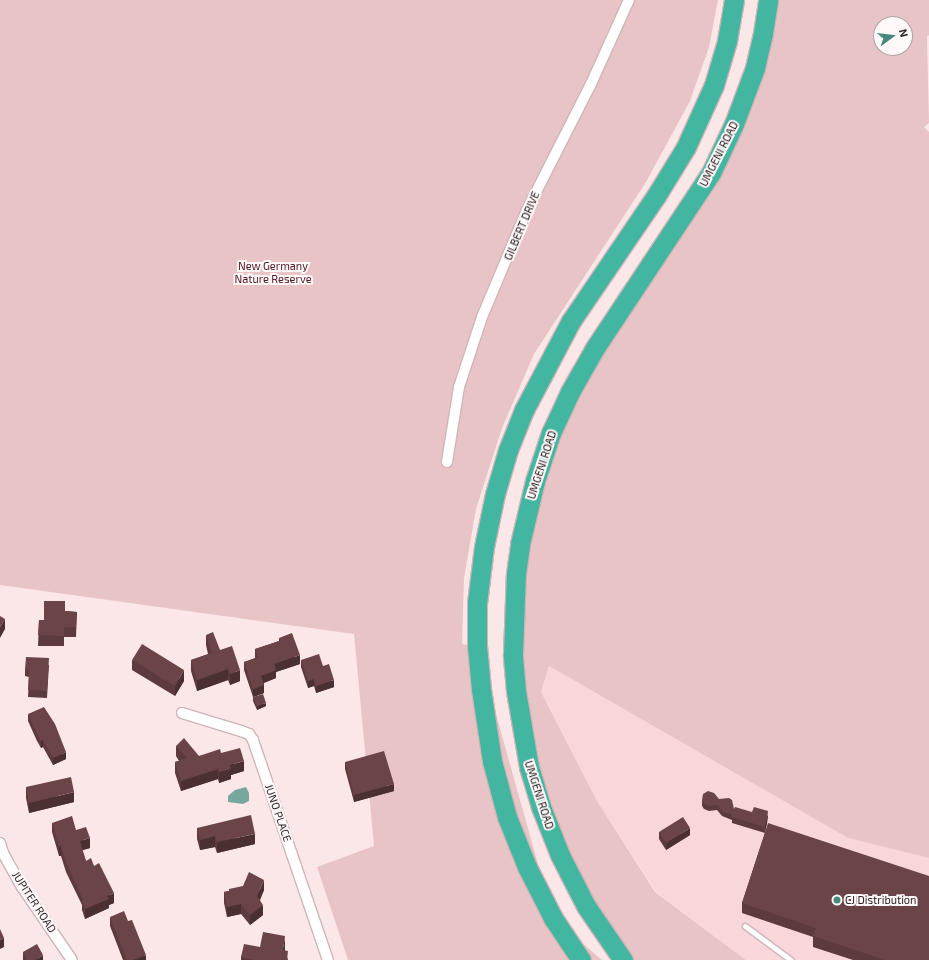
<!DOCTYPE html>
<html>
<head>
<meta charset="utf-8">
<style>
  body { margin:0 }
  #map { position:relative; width:929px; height:960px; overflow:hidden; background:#fce7e8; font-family:"Exo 2",sans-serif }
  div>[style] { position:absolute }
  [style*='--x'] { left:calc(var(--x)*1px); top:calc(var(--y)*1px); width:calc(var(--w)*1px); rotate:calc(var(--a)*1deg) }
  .built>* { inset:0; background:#f9d6d9 }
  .green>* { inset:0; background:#e9c4c7 }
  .water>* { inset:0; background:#77a89d }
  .roads { filter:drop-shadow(1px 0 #cfb5b7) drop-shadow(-1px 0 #cfb5b7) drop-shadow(0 1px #cfb5b7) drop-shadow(0 -1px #cfb5b7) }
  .service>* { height:5px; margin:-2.5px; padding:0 2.5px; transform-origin:2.5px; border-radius:2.5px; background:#fff }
  .minor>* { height:10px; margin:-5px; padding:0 5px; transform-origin:5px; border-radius:5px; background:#fff }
  .motorway>* { height:19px; margin:-9.5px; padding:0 9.5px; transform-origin:9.5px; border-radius:9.5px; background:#43b6a2 }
  .wall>* { inset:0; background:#5c3a3e }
  .shaded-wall>* { inset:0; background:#4b3032 }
  .building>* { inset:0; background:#6b4448 }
  .dots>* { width:11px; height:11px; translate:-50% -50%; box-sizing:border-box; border:2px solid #fef8f9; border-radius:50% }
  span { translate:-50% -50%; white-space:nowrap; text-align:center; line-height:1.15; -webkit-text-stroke:4px #fef8f9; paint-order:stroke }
  .street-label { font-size:11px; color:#2d2324 }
  .park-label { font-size:11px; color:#511823 }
  .poi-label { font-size:11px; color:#2d2324 }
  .left { translate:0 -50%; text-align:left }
  .north { position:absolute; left:873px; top:16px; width:40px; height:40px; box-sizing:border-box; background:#fef8f9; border:1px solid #aaa3a4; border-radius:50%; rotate:75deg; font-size:11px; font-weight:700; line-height:16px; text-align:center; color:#2d2324 }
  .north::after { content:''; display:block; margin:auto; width:14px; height:18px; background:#46897c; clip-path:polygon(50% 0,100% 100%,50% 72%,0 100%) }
</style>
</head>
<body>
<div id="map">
  <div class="built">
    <i style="clip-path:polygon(549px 666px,848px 838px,929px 858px,929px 960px,746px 960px,656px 892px,597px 801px,541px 692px)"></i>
  </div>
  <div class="green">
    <i style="clip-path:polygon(0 0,718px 0,709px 47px,690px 101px,646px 182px,534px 354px,502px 428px,476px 509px,464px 578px,462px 644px,477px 646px,553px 918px,602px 960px,348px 960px,317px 867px,374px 846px,354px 634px,0 585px)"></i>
    <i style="clip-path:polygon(evenodd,769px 0,929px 0,929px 35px,927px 37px,929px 123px,924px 127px,929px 132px,929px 858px,848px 838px,549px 666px,541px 692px,597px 801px,655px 892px,746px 960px,625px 960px,585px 901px,531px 765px,516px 604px,552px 432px,714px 172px,769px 0,881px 24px,905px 24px,905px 48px,881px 48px,881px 24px)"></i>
  </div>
  <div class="water">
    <i style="clip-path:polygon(246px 787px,249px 793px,249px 801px,243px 804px,228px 802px,228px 796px,235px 790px)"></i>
  </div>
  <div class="roads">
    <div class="service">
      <i style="--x:745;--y:926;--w:57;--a:36.5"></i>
    </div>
    <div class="minor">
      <i style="--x:447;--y:462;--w:76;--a:-80.9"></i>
      <i style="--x:459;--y:387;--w:74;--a:-71.8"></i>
      <i style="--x:482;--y:317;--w:116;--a:-67.2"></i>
      <i style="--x:527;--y:210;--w:141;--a:-63.1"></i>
      <i style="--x:591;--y:84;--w:92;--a:-65.7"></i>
      <i style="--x:182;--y:713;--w:62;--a:17"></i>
      <i style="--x:241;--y:731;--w:9;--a:21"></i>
      <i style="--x:249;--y:734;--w:7;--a:56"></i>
      <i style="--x:253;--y:740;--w:232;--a:71.2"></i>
      <i style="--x:0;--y:843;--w:10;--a:73"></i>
      <i style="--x:3;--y:853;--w:39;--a:61"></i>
      <i style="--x:22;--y:887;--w:88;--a:55.6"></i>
    </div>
    <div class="motorway">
      <i style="--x:581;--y:960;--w:50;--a:-123.7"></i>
      <i style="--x:553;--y:918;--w:57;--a:-117"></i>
      <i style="--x:527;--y:867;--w:54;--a:-111.8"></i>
      <i style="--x:507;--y:817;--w:58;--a:-105"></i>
      <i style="--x:492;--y:761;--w:73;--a:-98.7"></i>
      <i style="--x:481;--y:689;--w:43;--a:-95.3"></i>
      <i style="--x:477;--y:646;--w:43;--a:-90"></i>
      <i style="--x:477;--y:603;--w:56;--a:-82.9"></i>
      <i style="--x:484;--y:547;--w:54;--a:-78.3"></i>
      <i style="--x:495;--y:494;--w:46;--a:-73.5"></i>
      <i style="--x:508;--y:450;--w:43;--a:-68.2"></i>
      <i style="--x:524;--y:410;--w:101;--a:-62.2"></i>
      <i style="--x:571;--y:321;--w:151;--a:-55.8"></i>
      <i style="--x:656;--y:196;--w:57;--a:-58.5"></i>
      <i style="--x:686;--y:147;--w:68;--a:-65.7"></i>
      <i style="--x:714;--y:85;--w:46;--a:-73.5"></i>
      <i style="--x:727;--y:41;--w:42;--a:-80.3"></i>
      <i style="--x:623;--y:960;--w:65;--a:-124.4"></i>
      <i style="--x:586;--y:906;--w:57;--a:-117"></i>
      <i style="--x:560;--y:855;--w:52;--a:-111.6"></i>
      <i style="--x:541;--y:807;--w:42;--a:-106.7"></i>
      <i style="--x:529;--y:767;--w:77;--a:-99.7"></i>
      <i style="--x:516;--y:691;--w:37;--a:-95"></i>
      <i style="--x:513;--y:654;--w:80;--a:-87.9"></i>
      <i style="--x:516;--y:574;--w:30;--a:-82"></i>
      <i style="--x:520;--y:544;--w:65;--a:-76.6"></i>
      <i style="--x:535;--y:481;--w:51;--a:-71.6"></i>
      <i style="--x:551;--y:433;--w:45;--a:-65.1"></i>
      <i style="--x:570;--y:392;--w:51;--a:-60.4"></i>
      <i style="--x:595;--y:348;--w:210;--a:-56.5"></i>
      <i style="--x:711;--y:173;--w:54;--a:-64.9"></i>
      <i style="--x:734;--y:124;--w:60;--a:-69.4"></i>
      <i style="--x:755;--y:68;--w:36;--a:-77"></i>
      <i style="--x:763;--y:33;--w:33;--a:-81"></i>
    </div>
  </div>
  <div class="wall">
    <i style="clip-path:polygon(65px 611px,77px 612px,76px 637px,64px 637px,64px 646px,38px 646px,39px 620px,44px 620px)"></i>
    <i style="clip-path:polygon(206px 635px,220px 650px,240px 681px,230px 685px,228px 680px,197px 691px,191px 671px,191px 660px,208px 654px,206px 645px)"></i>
    <i style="clip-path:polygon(279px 638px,300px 664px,276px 672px,276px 678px,264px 683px,264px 693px,253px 697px,244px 670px,244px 662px,255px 658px,255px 649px,279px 641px)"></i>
    <i style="clip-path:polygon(132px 660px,184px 681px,175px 696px,132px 670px)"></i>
    <i style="clip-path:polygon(301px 660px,323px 666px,334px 687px,316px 693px,314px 686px,308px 688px,301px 667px)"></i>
    <i style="clip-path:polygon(49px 665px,47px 698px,28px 697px,29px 677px,25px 676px,25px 669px)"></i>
    <i style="clip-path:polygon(253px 697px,266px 706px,257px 710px,253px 701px)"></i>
    <i style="clip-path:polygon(28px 714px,66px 759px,53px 765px,43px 747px,41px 748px,37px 741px,28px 721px)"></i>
    <i style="clip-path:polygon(176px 746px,199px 756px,221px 753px,244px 771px,231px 775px,231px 779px,219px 783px,218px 779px,181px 791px,175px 773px,175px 762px,179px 761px,176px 756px)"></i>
    <i style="clip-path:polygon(345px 762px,394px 791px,354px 802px,345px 769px)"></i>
    <i style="clip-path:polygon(26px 787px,74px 802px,29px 813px,26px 798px)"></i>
    <i style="clip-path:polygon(719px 799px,734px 809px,768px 816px,767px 823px,765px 831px,929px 960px,853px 960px,813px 947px,813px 937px,742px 913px,742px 903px,765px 833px,732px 823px,732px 820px,722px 816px,717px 810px,709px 811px,704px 809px,702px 806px,702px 800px)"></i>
    <i style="clip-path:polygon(52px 823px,76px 830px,90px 848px,82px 850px,86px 861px,94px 866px,114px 903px,109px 905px,109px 908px,85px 919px,82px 910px,82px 905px,66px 872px,61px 856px,59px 856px,52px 832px)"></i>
    <i style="clip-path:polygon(197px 828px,255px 844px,217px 853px,215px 847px,200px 850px,197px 839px)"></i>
    <i style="clip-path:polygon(659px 832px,690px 835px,666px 850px,659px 839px)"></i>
    <i style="clip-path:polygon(229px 889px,264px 890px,260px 900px,263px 915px,250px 925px,241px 914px,227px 917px,224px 903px,224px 892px,229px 891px)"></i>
    <i style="clip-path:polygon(110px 917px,128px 921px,146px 960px,123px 960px,110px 926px)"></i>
    <i style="clip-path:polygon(260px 947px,285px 947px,285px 950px,288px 960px,241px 960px,241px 957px)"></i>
    <i style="clip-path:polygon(23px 952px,43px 960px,23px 960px)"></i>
  </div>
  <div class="shaded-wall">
    <i style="clip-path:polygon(5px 619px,5px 629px,0 638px,0 627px)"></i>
    <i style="clip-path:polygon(300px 655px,300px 664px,276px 672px,276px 678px,261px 684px,261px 676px,274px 664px)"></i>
    <i style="clip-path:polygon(228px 669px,228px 680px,197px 691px,197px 680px)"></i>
    <i style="clip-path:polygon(184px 670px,184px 681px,175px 696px,175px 686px)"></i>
    <i style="clip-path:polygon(240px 670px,240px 681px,230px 685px,230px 674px)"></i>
    <i style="clip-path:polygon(314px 679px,314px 686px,308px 688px,308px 681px)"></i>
    <i style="clip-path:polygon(334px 680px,334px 687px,316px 693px,316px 686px)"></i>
    <i style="clip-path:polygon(264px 685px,264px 693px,253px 697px,253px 689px)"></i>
    <i style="clip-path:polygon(266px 703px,266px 706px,257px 710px,257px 706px)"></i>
    <i style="clip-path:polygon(43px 740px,43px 747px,41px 748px,41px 741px)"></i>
    <i style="clip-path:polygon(66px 752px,66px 759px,53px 765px,53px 758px)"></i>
    <i style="clip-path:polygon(244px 761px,244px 771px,231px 775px,231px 779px,219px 783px,219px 772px,230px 765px)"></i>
    <i style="clip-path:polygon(218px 769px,218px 779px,181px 791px,181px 781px)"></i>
    <i style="clip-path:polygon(394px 784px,394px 791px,354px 802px,354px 795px)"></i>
    <i style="clip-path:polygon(74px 792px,74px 802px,29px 813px,29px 803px)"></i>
    <i style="clip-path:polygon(768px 811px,767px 823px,765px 833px,765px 827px)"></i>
    <i style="clip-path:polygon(690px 828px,690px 835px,666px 850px,666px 843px)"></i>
    <i style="clip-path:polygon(255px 834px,255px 844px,217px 853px,217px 842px)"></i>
    <i style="clip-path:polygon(215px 836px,215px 847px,200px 850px,200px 840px)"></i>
    <i style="clip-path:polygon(90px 838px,90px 848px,80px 851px,80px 841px)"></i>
    <i style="clip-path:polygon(59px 846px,61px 846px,61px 856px,59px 856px)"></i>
    <i style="clip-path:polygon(264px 880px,264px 890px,257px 906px,257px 896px)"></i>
    <i style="clip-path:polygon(114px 893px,114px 903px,109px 905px,109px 908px,85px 919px,85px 909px,107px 896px)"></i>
    <i style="clip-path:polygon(241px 904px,241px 914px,227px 917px,227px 907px)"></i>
    <i style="clip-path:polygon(263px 905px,263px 915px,250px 925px,250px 915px)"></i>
    <i style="clip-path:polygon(285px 936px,285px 947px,283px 960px,283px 950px)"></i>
    <i style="clip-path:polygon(4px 938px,4px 947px,0 949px,0 940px)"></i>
    <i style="clip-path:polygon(43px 955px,43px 960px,35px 960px)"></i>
    <i style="clip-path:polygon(146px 955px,146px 960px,133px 960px)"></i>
  </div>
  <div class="building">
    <i style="clip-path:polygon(44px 601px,65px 601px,65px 611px,77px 612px,76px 627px,64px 627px,64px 636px,38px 635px,39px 620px,44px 620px)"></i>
    <i style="clip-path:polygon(0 616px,5px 619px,0 627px)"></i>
    <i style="clip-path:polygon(213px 632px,220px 650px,232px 646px,240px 670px,230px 674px,228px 669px,197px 680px,191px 660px,212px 653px,206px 635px)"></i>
    <i style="clip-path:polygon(292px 633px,300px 655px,274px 664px,276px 670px,261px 676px,264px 685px,253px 689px,244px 662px,258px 658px,255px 649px,280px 641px,279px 638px)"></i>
    <i style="clip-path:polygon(142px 644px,184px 670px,175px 686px,132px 660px)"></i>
    <i style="clip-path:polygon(319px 654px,323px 666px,329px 664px,334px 680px,316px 686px,314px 679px,308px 681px,301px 660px)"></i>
    <i style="clip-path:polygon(26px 657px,49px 658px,47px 691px,28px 690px,29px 670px,25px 669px)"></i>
    <i style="clip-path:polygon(263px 694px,266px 703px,257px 706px,253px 697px)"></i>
    <i style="clip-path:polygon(44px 707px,55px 724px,66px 752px,53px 758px,43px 740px,41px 741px,37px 734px,28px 714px)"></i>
    <i style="clip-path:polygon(184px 738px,199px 756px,220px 749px,221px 753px,240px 748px,244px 761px,230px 765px,231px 769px,219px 772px,218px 769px,181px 781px,175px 762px,187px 758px,176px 746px)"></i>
    <i style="clip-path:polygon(384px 751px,394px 784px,354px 795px,345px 762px)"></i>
    <i style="clip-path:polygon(71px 777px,74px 792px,29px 803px,26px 787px)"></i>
    <i style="clip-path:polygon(708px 791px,714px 793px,719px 799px,729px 798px,732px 800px,734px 809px,735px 807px,752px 812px,754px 807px,768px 811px,767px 817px,765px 827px,732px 817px,732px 815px,722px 811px,717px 805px,709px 806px,704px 804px,702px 800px,703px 794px)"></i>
    <i style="clip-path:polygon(251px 815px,255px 834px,217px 842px,215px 836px,200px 840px,197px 828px)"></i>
    <i style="clip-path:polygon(72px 816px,76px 830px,86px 827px,90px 838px,80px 841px,86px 861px,91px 858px,94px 866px,99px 863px,114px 893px,107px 896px,109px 899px,85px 909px,82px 901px,83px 900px,66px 862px,61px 846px,59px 846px,52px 823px)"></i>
    <i style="clip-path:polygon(683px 817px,690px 828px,666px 843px,659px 832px)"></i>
    <i style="clip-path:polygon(768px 823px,929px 876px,929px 960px,885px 960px,813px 936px,816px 928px,742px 903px)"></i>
    <i style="clip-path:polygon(249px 872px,264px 880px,257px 896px,263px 905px,250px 915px,241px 904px,227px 907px,224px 892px,229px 891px,229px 889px,243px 886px)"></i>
    <i style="clip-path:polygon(124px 911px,128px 921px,132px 920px,146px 955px,133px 960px,127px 960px,110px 917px)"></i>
    <i style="clip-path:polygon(0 929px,4px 938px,0 940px)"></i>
    <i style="clip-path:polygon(263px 932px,285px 936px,283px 950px,288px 951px,287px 960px,254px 960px,241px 957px,244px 944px,260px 947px)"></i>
    <i style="clip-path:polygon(37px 944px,43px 955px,35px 960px,27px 960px,23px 952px)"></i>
  </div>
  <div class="dots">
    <i style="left:837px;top:900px;background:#46897c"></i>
  </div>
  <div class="street-label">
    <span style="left:719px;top:154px;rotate:-63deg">UMGENI ROAD</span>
    <span style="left:522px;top:226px;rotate:-67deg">GILBERT DRIVE</span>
    <span style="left:542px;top:465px;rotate:-72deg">UMGENI ROAD</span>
    <span style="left:539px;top:795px;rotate:72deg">UMGENI ROAD</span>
    <span style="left:278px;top:813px;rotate:71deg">JUNO PLACE</span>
    <span style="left:34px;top:902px;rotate:57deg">JUPITER ROAD</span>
  </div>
  <div class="park-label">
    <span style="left:273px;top:273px">New Germany<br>Nature Reserve</span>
  </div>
  <div class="poi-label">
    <span class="left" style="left:845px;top:900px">CJ Distribution</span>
  </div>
  <div class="north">N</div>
</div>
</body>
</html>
